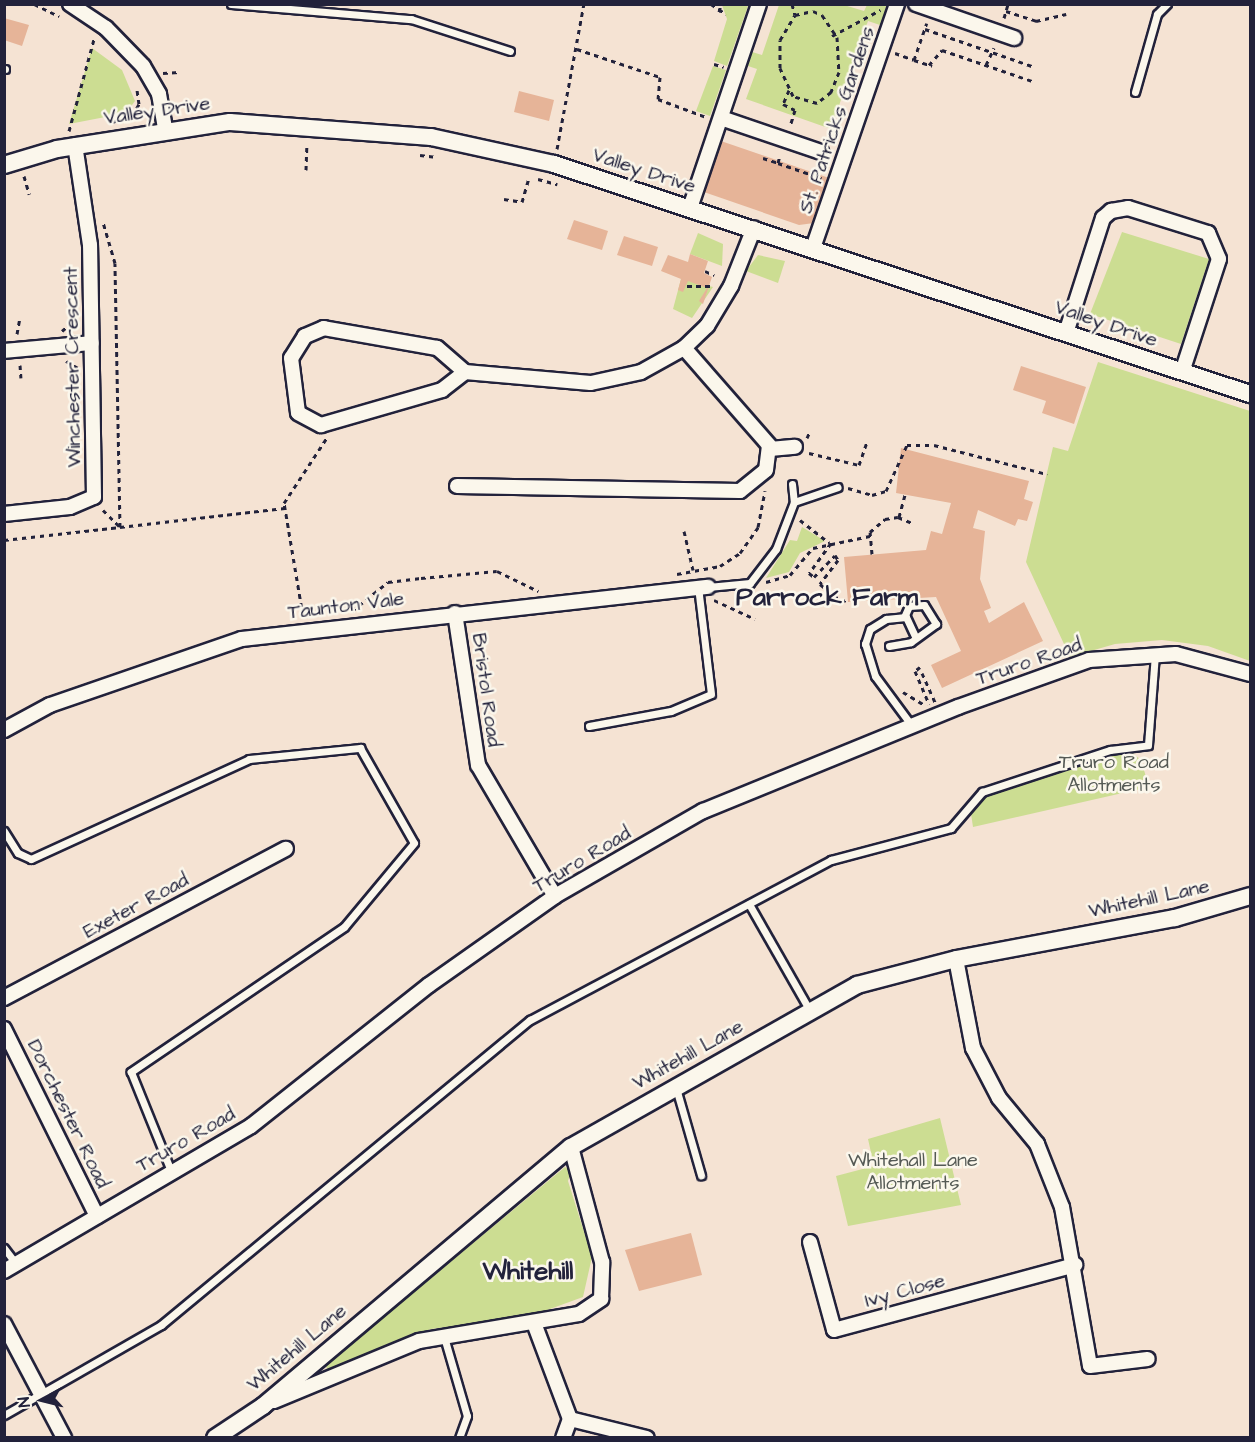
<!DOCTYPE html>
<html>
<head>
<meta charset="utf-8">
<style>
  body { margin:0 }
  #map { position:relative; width:1255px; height:1442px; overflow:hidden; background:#f5e3d3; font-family:"Architects Daughter",sans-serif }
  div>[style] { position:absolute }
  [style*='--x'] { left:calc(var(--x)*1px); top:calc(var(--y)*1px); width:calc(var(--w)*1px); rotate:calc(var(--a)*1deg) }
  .green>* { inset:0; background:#ccdd92 }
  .building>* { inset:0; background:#e6b498 }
  .path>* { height:3px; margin-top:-1.5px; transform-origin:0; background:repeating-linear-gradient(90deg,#22223b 0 4.5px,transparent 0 9px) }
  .roads { filter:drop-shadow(2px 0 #22223b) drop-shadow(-2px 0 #22223b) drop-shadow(0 2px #22223b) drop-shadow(0 -2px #22223b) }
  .service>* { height:7px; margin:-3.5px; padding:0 3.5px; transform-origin:3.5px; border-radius:3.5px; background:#fbf7ec }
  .minor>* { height:14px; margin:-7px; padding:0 7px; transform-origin:7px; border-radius:7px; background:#fbf7ec }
  .tertiary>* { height:16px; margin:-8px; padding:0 8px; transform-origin:8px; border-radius:8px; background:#fbf7ec }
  span { translate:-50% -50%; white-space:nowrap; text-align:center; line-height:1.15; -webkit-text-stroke:5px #fbf7ec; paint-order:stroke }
  .street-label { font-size:20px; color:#22223b }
  .park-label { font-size:20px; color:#555a55 }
  .district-label { font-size:26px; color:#22223b; font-weight:700 }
  .frame { position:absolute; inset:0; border:6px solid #22223b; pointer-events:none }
  .north { position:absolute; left:12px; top:1370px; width:60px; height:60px; -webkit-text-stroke:4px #fbf7ec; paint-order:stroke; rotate:263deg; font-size:16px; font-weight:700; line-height:24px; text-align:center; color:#22223b }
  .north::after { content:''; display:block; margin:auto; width:21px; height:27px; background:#22223b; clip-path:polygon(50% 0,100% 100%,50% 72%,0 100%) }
</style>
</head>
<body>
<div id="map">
  <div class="green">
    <i style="clip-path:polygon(722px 5px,748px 6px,727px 66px,714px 61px,727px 19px)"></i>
    <i style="clip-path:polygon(779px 5px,844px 5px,864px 11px,867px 5px,886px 6px,883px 26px,868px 21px,831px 129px,746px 99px,757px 69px,745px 65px,749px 51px,762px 55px)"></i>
    <i style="clip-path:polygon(92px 48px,122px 70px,135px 101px,126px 113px,69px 124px)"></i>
    <i style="clip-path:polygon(713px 66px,726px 70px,710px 116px,696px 111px)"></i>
    <i style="clip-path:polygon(1122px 232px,1209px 259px,1181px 344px,1090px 314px)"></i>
    <i style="clip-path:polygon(698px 233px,723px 244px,722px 266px,690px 254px)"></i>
    <i style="clip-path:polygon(758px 255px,785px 261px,778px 283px,746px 271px)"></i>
    <i style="clip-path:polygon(681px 279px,713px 287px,692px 318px,673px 309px)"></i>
    <i style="clip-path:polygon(1098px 362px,1250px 411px,1250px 661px,1208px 646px,1162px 640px,1115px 644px,1070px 657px,1026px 562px,1053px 447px,1068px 451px)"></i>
    <i style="clip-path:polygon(802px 527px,825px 541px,800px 553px,789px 572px,766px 578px,790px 540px,797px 541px)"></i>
    <i style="clip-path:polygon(1130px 751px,1141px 760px,1149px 787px,973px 827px,970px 807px,985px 793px)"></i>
    <i style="clip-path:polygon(940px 1118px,961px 1205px,848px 1226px,836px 1176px,874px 1166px,868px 1139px)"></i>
    <i style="clip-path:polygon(565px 1167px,571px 1171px,568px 1181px,592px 1257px,583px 1297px,528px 1317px,431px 1329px,327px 1370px,326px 1365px)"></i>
  </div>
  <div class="building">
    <i style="clip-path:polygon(4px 18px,29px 25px,22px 46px,4px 40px)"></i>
    <i style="clip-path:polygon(519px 91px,554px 100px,549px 121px,514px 112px)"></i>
    <i style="clip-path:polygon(718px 140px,829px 178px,814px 223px,799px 225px,701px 191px)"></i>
    <i style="clip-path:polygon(574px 220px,608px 231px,602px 250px,567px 239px)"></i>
    <i style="clip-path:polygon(624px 236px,658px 247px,652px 266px,617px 255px)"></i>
    <i style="clip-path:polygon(690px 254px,708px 261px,704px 273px,712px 277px,703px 304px,699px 301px,707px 288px,688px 281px,683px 292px,678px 290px,681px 279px,661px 271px,668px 255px,688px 262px)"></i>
    <i style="clip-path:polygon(1021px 366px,1086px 387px,1074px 424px,1042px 413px,1046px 401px,1013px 390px)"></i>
    <i style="clip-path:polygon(901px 448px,1029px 481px,1024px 499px,1033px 502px,1027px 521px,1018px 519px,1015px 526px,978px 510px,973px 528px,985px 531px,980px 579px,991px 608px,984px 611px,989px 623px,1024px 602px,1043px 641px,942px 688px,931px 665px,961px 651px,936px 597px,848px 602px,844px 557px,926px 550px,931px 531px,942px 534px,951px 503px,896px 493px)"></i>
    <i style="clip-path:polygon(691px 1233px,702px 1275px,639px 1291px,625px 1250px)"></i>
  </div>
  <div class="path">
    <i style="--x:34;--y:4;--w:28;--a:26"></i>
    <i style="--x:711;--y:4;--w:18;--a:34"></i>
    <i style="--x:792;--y:4;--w:11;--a:75"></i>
    <i style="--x:795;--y:15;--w:18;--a:-13"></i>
    <i style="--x:813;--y:11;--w:10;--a:24"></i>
    <i style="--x:822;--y:15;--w:27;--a:56"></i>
    <i style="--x:837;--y:37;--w:35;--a:87"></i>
    <i style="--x:839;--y:72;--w:22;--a:112"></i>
    <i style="--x:831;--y:92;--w:18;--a:142"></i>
    <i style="--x:817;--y:103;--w:25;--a:-164"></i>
    <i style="--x:793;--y:96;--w:31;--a:-115"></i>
    <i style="--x:780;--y:68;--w:28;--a:-90"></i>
    <i style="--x:780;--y:40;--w:29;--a:-59"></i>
    <i style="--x:1006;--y:11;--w:32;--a:18"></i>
    <i style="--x:1036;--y:21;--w:31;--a:-13"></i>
    <i style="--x:719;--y:12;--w:8;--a:-76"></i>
    <i style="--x:1004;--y:18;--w:15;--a:-74"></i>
    <i style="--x:925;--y:29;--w:113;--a:19.1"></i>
    <i style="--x:832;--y:36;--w:55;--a:-28.4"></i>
    <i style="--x:577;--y:49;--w:88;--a:18.6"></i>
    <i style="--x:660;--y:77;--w:22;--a:95"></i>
    <i style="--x:658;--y:99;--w:51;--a:20.6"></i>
    <i style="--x:895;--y:53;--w:20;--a:20"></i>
    <i style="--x:914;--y:60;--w:39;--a:-71"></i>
    <i style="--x:914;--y:60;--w:19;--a:18"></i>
    <i style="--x:714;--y:64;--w:10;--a:17"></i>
    <i style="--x:929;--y:65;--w:20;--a:-49"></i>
    <i style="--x:942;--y:50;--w:95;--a:19"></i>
    <i style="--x:986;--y:65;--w:19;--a:-65"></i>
    <i style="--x:163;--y:73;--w:16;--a:-4"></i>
    <i style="--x:789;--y:90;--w:15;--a:113"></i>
    <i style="--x:783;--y:104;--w:13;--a:27"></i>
    <i style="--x:795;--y:110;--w:17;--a:107"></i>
    <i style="--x:132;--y:116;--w:16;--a:-7"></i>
    <i style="--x:112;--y:122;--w:21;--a:-17"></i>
    <i style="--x:132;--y:116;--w:14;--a:-60"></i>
    <i style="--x:139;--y:104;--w:15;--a:-98"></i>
    <i style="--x:69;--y:131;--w:95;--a:-74.8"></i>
    <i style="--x:557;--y:149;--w:147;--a:-79.5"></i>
    <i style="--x:420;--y:155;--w:17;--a:7"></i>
    <i style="--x:763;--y:158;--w:16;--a:18"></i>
    <i style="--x:778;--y:163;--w:8;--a:-76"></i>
    <i style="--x:778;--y:163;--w:46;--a:19.2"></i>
    <i style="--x:306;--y:170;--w:25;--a:-88"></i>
    <i style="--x:24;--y:176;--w:19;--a:74"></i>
    <i style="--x:538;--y:179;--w:20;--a:15"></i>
    <i style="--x:504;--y:199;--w:18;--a:9"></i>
    <i style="--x:522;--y:202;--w:26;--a:-74"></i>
    <i style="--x:705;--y:271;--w:10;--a:24"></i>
    <i style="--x:687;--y:286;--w:23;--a:0"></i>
    <i style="--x:62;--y:331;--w:20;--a:-41"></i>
    <i style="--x:17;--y:334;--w:17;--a:-80"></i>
    <i style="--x:66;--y:361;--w:14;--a:30"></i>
    <i style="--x:20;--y:365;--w:13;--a:86"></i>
    <i style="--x:807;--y:438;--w:8;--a:-67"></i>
    <i style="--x:809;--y:453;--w:51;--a:13.5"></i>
    <i style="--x:859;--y:465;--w:24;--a:-71"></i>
    <i style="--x:848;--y:488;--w:25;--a:16"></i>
    <i style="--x:872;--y:495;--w:15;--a:-16"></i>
    <i style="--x:886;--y:491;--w:51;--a:-65.5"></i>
    <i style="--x:907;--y:445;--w:27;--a:0"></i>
    <i style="--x:934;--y:445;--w:117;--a:14.4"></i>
    <i style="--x:103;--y:510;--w:24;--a:45"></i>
    <i style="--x:120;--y:527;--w:166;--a:-6.6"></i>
    <i style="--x:899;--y:517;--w:23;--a:-75"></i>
    <i style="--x:800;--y:520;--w:37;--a:38"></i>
    <i style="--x:684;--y:531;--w:40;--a:77"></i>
    <i style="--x:4;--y:540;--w:117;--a:-6.4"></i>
    <i style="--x:120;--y:527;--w:264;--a:-91.1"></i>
    <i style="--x:115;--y:263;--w:43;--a:-106.3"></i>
    <i style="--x:831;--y:543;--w:37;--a:126"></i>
    <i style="--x:809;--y:573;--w:6;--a:39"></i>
    <i style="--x:814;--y:577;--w:30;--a:-46"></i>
    <i style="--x:835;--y:555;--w:6;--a:59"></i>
    <i style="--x:838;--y:560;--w:30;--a:127"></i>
    <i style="--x:820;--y:584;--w:27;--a:39"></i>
    <i style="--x:841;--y:601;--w:7;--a:-8"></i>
    <i style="--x:872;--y:554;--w:22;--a:-95"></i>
    <i style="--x:870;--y:532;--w:20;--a:-41"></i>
    <i style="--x:885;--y:519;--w:13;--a:-9"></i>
    <i style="--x:898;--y:517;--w:15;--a:23"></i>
    <i style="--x:677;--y:574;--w:44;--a:-10.5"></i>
    <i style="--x:720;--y:566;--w:24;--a:-33"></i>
    <i style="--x:740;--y:553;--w:32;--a:-55"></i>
    <i style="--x:758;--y:527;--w:37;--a:-79"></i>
    <i style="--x:766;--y:582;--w:25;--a:-16"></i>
    <i style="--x:790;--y:575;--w:35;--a:-50"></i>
    <i style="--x:813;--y:548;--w:58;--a:-11.9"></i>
    <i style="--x:714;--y:600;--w:45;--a:24.9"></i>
    <i style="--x:352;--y:611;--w:46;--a:-38.9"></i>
    <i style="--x:388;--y:582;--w:33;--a:-7"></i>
    <i style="--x:421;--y:578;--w:76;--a:-5.3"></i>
    <i style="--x:497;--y:571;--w:46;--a:26"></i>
    <i style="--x:303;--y:616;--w:115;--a:-99.5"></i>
    <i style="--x:284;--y:503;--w:77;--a:-56.7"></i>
    <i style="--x:920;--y:667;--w:6;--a:141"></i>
    <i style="--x:915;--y:671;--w:36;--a:67"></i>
    <i style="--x:922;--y:673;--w:32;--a:66"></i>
    <i style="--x:903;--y:692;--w:23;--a:31"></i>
  </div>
  <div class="roads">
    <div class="service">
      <i style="--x:231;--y:4;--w:181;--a:4.8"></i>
      <i style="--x:411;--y:19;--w:104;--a:17.9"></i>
      <i style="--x:4;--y:69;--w:1;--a:0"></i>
      <i style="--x:1135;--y:92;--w:81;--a:-74.2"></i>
      <i style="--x:1157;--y:14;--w:14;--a:-45"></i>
      <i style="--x:792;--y:484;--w:18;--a:84"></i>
      <i style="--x:708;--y:587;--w:42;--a:-5.4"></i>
      <i style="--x:750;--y:583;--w:43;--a:-52.6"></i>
      <i style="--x:776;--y:549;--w:50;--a:-69"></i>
      <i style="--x:794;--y:502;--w:46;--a:-18.8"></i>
      <i style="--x:889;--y:646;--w:22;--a:-10"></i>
      <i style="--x:911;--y:642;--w:31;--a:-36"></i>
      <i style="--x:936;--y:624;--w:22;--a:-122"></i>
      <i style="--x:924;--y:605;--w:15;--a:176"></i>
      <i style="--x:909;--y:606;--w:12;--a:114"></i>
      <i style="--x:589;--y:726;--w:83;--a:-10.4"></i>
      <i style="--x:671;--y:711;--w:43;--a:-23"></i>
      <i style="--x:711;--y:694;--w:108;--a:-96.9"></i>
      <i style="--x:912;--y:726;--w:62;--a:-126.5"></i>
      <i style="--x:875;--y:676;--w:34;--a:-107"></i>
      <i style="--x:865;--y:644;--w:16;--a:-72"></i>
      <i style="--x:870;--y:629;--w:19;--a:-32"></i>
      <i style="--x:886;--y:619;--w:20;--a:-6"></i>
      <i style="--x:906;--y:617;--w:21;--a:65"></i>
      <i style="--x:4;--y:831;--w:26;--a:58"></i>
      <i style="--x:18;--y:853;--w:14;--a:25"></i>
      <i style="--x:31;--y:859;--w:240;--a:-24.6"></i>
      <i style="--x:249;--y:759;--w:112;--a:-5.7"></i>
      <i style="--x:360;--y:748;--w:109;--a:60.4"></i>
      <i style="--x:414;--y:843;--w:109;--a:129.8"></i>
      <i style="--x:344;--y:927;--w:258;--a:145.8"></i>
      <i style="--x:131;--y:1072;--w:107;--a:68"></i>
      <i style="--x:749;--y:904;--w:123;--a:60.3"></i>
      <i style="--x:676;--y:1088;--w:91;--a:74"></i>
      <i style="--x:4;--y:1248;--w:20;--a:53"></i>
      <i style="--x:444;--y:1337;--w:82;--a:73.8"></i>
      <i style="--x:467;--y:1416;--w:23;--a:110"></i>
      <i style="--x:4;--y:1415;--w:181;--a:-29.8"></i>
      <i style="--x:161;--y:1325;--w:479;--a:-39.6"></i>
      <i style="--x:530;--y:1020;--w:341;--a:-28"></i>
      <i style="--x:831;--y:860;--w:124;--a:-14.9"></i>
      <i style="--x:951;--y:828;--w:48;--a:-49.3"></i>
      <i style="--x:982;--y:792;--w:135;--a:-18.2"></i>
      <i style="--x:1110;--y:750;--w:38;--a:-7"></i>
      <i style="--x:1148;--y:745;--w:90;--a:-85.6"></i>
    </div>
    <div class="minor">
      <i style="--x:70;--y:4;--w:43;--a:33.7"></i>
      <i style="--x:106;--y:28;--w:53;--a:45.8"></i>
      <i style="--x:143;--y:66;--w:32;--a:60"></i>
      <i style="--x:159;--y:94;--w:36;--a:80"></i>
      <i style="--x:916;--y:4;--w:104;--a:19.1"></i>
      <i style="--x:721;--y:118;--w:106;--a:18.8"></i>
      <i style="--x:690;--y:208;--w:215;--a:-71.3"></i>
      <i style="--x:813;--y:248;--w:258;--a:-71"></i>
      <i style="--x:1066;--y:333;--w:121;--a:-72.2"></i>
      <i style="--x:1103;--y:218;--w:11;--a:-41"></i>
      <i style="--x:1111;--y:211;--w:17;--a:-10"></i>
      <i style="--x:1128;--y:208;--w:84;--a:17.4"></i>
      <i style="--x:1208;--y:233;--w:28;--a:67"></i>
      <i style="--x:1219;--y:259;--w:119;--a:108.1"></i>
      <i style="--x:4;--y:351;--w:88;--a:-5.2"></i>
      <i style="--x:465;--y:372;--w:37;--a:-139"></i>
      <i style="--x:437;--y:348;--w:115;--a:-170"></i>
      <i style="--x:324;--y:328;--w:21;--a:157"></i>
      <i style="--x:305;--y:336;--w:26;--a:122"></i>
      <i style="--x:291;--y:358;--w:55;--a:82.7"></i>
      <i style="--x:298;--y:413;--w:26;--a:28"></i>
      <i style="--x:321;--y:425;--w:126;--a:-16.1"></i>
      <i style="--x:442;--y:390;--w:29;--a:-38"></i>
      <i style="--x:465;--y:372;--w:126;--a:5"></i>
      <i style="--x:591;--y:383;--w:51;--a:-12.4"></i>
      <i style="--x:641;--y:372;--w:49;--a:-29.2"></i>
      <i style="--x:684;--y:348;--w:32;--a:-44"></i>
      <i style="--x:707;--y:326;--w:47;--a:-59"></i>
      <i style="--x:731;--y:286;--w:62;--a:-68.4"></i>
      <i style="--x:770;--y:449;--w:25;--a:-5"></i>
      <i style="--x:457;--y:486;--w:283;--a:1"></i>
      <i style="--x:740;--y:491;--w:33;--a:-39"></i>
      <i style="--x:766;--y:470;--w:25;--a:-83"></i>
      <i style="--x:769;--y:445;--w:129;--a:-131.2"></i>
      <i style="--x:4;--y:514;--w:66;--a:-6.1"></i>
      <i style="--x:70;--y:507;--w:26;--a:-23"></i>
      <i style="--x:94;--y:497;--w:252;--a:-90.9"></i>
      <i style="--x:90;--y:245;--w:101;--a:-98.5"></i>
      <i style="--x:455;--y:613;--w:154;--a:81.4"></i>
      <i style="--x:478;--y:765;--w:152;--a:59.6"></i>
      <i style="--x:4;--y:730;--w:52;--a:-28.5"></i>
      <i style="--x:50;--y:705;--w:203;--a:-19"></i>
      <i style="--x:242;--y:639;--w:469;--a:-6.4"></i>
      <i style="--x:956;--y:959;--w:91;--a:79.2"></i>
      <i style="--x:973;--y:1048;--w:56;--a:62.5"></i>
      <i style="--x:999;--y:1098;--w:60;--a:50.4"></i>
      <i style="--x:1037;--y:1144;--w:68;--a:68.4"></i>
      <i style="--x:1062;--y:1207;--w:161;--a:80"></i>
      <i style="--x:1090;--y:1366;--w:58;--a:-6.9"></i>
      <i style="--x:4;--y:998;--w:319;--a:-27.9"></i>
      <i style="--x:4;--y:1029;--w:209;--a:63.6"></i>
      <i style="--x:810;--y:1242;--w:91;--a:74.7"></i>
      <i style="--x:834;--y:1330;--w:250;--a:-15.1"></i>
      <i style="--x:4;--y:1271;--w:286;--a:-30.4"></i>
      <i style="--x:251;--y:1126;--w:227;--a:-38.4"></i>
      <i style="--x:429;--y:985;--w:154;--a:-35.2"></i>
      <i style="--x:555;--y:896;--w:171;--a:-29.9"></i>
      <i style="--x:703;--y:811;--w:275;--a:-22.2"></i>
      <i style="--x:958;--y:707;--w:139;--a:-19.7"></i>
      <i style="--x:1089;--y:660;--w:87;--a:-3.9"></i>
      <i style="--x:1176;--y:654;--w:77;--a:15.1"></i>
      <i style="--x:534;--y:1323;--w:103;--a:69.4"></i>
      <i style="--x:570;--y:1419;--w:20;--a:110"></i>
      <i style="--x:4;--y:1324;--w:129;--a:62.2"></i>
      <i style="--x:274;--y:1401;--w:157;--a:-22.5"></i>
      <i style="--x:419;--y:1341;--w:162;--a:-9.6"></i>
      <i style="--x:579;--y:1314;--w:27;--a:-34"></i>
      <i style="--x:601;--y:1299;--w:37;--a:-88"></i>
      <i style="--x:602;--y:1262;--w:119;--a:-105.1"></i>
      <i style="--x:570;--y:1419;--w:79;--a:13.9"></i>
    </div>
    <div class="tertiary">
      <i style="--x:4;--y:165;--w:55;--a:-16.8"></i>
      <i style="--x:57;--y:149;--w:175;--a:-8.9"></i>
      <i style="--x:230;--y:122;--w:202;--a:4.3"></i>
      <i style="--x:431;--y:137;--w:126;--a:12.4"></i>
      <i style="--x:554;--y:164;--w:733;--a:18.29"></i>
      <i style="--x:215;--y:1438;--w:58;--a:-33.7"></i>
      <i style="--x:263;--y:1406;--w:402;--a:-40.1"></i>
      <i style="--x:571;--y:1147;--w:329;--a:-29.5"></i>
      <i style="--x:857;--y:985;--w:102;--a:-14.7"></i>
      <i style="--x:956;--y:959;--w:223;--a:-10.6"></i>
      <i style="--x:1175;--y:918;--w:78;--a:-16.3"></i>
    </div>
  </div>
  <div class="street-label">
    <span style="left:157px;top:111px;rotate:-8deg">Valley Drive</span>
    <span style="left:837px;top:120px;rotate:-71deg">St. Patricks Gardens</span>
    <span style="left:644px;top:171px;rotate:18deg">Valley Drive</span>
    <span style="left:1106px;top:324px;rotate:19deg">Valley Drive</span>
    <span style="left:73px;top:367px;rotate:-91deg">Winchester Crescent</span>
    <span style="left:346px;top:606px;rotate:-7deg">Taunton Vale</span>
    <span style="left:1029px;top:662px;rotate:-19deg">Truro Road</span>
    <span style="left:486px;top:690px;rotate:82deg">Bristol Road</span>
    <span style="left:582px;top:860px;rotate:-31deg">Truro Road</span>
    <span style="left:1149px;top:899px;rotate:-12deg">Whitehill Lane</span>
    <span style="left:136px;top:906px;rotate:-28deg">Exeter Road</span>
    <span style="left:688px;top:1055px;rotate:-29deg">Whitehill Lane</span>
    <span style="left:68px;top:1114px;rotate:64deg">Dorchester Road</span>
    <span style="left:186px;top:1140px;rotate:-30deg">Truro Road</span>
    <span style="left:905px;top:1291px;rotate:-15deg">Ivy Close</span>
    <span style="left:297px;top:1348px;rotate:-40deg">Whitehill Lane</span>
  </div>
  <div class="park-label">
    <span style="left:1114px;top:774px">Truro Road<br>Allotments</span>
    <span style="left:913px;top:1172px">Whitehall Lane<br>Allotments</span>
  </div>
  <div class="district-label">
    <span style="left:827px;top:598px">Parrock Farm</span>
    <span style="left:528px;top:1272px">Whitehill</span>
  </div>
  <div class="frame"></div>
  <div class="north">N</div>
</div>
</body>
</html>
